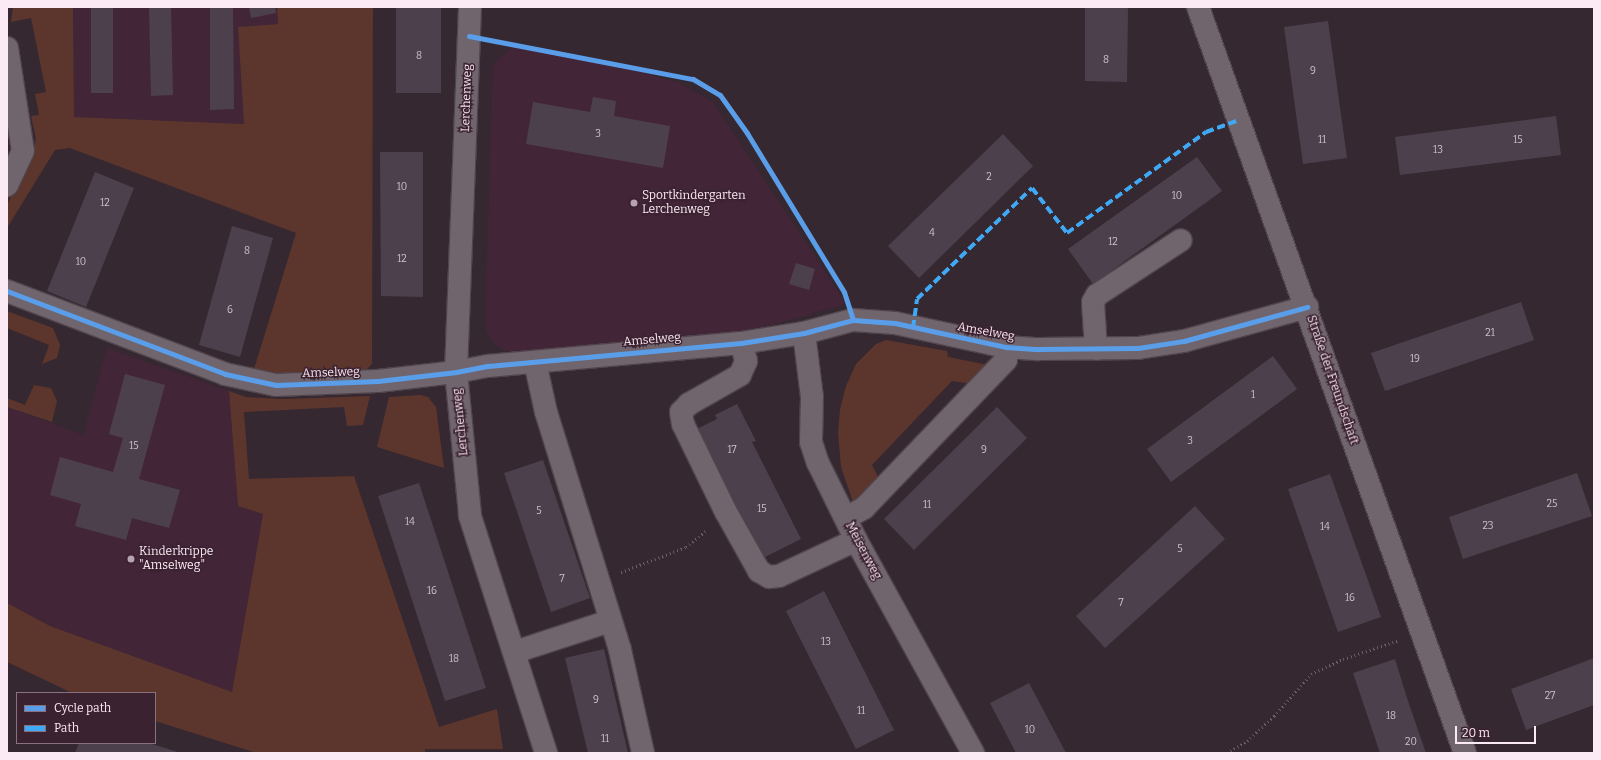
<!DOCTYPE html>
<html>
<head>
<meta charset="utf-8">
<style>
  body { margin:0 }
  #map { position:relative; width:1601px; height:760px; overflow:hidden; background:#352830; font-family:Bitter,serif }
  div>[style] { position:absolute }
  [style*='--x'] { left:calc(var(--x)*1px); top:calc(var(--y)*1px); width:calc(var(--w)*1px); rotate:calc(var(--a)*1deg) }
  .built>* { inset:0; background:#432538 }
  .green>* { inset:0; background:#5c352d }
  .building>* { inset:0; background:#4d404d }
  .path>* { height:2.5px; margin-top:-1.25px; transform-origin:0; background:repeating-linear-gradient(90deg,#6b6067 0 1px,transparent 0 4px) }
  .roads { filter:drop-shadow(1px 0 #51444c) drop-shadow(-1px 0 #51444c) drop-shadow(0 1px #51444c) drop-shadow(0 -1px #51444c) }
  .minor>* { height:22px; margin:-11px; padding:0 11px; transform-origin:11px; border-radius:11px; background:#70656c }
  .quiet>* { height:4px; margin-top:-2px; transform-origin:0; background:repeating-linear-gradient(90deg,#3fa9f5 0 8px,transparent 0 12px) }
  .cycleway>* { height:5px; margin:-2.5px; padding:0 2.5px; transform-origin:2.5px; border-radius:2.5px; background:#5a9eea }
  .dots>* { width:11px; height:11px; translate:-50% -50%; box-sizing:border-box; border:2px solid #3b2231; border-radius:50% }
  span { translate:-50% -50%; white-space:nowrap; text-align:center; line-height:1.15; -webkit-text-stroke:3px #3b2231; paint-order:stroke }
  .number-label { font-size:10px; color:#d0bfca }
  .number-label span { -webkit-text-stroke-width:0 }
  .street-label { font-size:12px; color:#fbe9f3 }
  .poi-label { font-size:12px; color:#fbe9f3 }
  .left { translate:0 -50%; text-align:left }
  .frame { position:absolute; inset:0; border:8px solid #fbe9f3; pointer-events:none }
  .legend { position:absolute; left:16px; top:692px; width:140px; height:52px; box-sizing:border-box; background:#3b2231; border:1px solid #88727f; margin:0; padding:5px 7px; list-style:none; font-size:12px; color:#fbe9f3 }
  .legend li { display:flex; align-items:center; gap:8px; height:20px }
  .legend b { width:20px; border:1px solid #88727f }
  .scale { position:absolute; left:1455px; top:726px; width:81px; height:18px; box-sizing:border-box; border:2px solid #fbe9f3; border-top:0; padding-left:5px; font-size:12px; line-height:14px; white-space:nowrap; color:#fbe9f3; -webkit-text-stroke:3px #3b2231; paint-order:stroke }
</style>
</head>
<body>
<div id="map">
  <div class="built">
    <i style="clip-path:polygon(73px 7px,277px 7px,278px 24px,238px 27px,244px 124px,74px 117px)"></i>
    <i style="clip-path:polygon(514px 45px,641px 72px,679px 83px,713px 102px,846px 304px,743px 333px,517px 353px,504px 350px,496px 345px,489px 337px,485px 327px,493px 65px)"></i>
    <i style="clip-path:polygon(107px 348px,229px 391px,238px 506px,263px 514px,232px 692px,50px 626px,7px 603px,7px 407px,83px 435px)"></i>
  </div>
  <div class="green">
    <i style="clip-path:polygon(13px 7px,73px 7px,74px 117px,244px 124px,238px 27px,278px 24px,277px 7px,373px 7px,372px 364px,367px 369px,276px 375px,254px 369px,296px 233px,70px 148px,55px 150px,7px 228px,7px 205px,30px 159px,36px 139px,31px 116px,39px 115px,35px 94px,46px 92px,31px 18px,11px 22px)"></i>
    <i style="clip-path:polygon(7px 311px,53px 328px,60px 345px,57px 358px,42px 364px,49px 345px,7px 328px)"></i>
    <i style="clip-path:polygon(886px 340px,947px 351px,948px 357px,988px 365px,973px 384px,952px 381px,872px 465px,880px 481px,854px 505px,841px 467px,838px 433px,840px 409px,846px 386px,856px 364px,876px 344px)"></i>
    <i style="clip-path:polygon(34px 385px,51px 388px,57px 401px,52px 422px,7px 407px,7px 398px,25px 405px)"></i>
    <i style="clip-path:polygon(229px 391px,246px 397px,283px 399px,370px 396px,363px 425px,347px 426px,344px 407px,244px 412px,249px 479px,354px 476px,439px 727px,497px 709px,503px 749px,425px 749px,425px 753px,257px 753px,155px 721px,155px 693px,72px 693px,7px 662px,7px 603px,50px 626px,232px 692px,263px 514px,238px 506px)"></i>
    <i style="clip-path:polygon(420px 395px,428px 397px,436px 407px,444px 468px,377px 447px,389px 397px)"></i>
  </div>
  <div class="building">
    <i style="clip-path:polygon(91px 7px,113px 7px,113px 93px,91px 93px)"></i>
    <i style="clip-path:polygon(149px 7px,171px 7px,173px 95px,151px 96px)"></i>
    <i style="clip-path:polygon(210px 7px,233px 7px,234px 109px,210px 110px)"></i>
    <i style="clip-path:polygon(249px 7px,275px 7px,276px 13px,251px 18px)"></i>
    <i style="clip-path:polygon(396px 7px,441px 7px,441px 93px,396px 93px)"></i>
    <i style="clip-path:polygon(1085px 7px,1128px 7px,1127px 82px,1085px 81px)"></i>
    <i style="clip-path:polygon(1328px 21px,1347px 158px,1303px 164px,1284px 27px)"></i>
    <i style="clip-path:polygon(593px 97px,616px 101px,614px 116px,670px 126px,663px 168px,526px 144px,533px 102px,590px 112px)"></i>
    <i style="clip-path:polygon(1556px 116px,1561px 155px,1400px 175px,1395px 137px)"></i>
    <i style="clip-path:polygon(1003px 134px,1033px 166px,919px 278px,888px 246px)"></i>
    <i style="clip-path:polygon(380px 152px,423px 152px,423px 297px,381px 296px)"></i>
    <i style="clip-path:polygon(1197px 157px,1222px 191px,1093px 284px,1068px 249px)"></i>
    <i style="clip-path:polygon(95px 172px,134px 188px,86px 307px,47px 291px)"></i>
    <i style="clip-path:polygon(232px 226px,273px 238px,240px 357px,199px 345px)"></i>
    <i style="clip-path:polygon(796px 263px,815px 269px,809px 290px,789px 284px)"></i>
    <i style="clip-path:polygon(1521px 302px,1534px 340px,1385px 391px,1371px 353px)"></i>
    <i style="clip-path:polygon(1273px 356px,1297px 389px,1171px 482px,1147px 449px)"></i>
    <i style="clip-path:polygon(125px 374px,165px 385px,139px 479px,180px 490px,169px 528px,132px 518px,126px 540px,75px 526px,81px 504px,50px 495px,60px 457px,113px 472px,123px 438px,109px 434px)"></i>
    <i style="clip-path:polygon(737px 404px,756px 441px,752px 442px,801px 539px,763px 558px,697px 429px,717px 419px,715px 415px)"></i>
    <i style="clip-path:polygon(997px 407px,1027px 438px,914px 550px,884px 519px)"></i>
    <i style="clip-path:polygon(543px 460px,590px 598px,551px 612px,504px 473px)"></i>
    <i style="clip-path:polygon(1577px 473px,1592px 516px,1463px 559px,1449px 517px)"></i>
    <i style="clip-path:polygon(1330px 474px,1381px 617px,1338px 632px,1288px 489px)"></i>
    <i style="clip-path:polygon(419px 483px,486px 688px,445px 701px,378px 496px)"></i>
    <i style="clip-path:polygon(1195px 506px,1225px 539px,1105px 648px,1076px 616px)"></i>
    <i style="clip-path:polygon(824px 591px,894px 730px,856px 749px,786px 611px)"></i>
    <i style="clip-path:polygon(604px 649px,612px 684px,628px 753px,588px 753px,565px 658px)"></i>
    <i style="clip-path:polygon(1594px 658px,1594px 705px,1526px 730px,1511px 689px)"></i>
    <i style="clip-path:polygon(1395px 659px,1407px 698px,1426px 753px,1380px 753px,1379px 750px,1353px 673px)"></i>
    <i style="clip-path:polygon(1029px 683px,1046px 715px,1066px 753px,1016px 753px,990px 703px)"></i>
    <i style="clip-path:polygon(79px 743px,149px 743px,181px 753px,75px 753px)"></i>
  </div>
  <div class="path">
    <i style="--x:621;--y:572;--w:70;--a:-21"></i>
    <i style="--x:686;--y:547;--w:27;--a:-39"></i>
    <i style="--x:1227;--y:753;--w:23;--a:-31"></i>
    <i style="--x:1247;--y:741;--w:37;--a:-43"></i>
    <i style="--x:1274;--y:716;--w:56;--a:-48.6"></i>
    <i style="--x:1311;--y:674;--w:35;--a:-25"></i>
    <i style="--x:1343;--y:659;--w:59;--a:-18.7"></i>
  </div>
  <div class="roads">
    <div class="minor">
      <i style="--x:470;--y:7;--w:365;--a:92.2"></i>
      <i style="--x:456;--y:372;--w:145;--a:84.4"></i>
      <i style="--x:470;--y:516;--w:249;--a:72.2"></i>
      <i style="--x:1198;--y:7;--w:792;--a:70.31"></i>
      <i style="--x:7;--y:48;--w:104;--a:81.2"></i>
      <i style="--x:23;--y:151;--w:38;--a:115"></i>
      <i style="--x:7;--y:291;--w:233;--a:20.8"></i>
      <i style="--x:225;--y:374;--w:52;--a:12.2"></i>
      <i style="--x:276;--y:385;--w:102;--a:-2.2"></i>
      <i style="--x:378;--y:381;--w:79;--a:-6.6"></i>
      <i style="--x:456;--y:372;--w:33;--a:-11"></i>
      <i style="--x:488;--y:366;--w:254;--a:-5.2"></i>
      <i style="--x:741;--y:343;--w:64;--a:-9"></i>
      <i style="--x:804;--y:333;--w:51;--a:-14.9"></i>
      <i style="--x:853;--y:320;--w:42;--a:4.1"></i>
      <i style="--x:895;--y:323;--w:114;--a:12.2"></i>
      <i style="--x:1006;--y:347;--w:32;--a:4"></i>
      <i style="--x:1038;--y:349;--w:100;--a:-0.6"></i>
      <i style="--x:1138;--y:348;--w:47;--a:-8.7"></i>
      <i style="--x:1184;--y:341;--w:128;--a:-15.5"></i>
      <i style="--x:804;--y:333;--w:64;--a:82.9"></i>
      <i style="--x:812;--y:397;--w:45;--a:91.3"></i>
      <i style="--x:811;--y:442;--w:22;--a:72"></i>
      <i style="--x:818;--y:463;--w:86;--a:63.7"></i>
      <i style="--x:856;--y:540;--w:243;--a:61.2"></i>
      <i style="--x:741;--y:343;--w:19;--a:74"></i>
      <i style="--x:746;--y:361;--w:15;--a:113"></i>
      <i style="--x:740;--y:375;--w:59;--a:150.4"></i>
      <i style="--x:689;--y:404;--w:11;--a:135"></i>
      <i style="--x:681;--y:412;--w:12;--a:81"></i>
      <i style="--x:683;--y:424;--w:98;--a:64"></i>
      <i style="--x:726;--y:512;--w:68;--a:60.8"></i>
      <i style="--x:759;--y:571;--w:12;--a:31"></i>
      <i style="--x:769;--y:577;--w:10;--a:-6"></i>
      <i style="--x:779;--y:576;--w:85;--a:-25.1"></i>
      <i style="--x:1096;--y:349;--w:47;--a:-93.7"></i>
      <i style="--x:1093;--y:302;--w:8;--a:-60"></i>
      <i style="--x:1097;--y:295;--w:100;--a:-33.2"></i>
      <i style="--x:535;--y:362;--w:51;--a:77.6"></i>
      <i style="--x:546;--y:412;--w:249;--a:72.7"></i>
      <i style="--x:620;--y:650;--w:106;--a:77.4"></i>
      <i style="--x:846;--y:518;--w:21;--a:-29"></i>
      <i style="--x:864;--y:508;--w:205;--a:-46.2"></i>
      <i style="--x:1006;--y:360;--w:13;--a:-90"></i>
      <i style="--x:515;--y:652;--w:100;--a:-18.1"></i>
    </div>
  </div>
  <div class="quiet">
    <i style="--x:913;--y:328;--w:29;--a:-82"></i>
    <i style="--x:917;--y:299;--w:160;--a:-44"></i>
    <i style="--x:1032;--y:188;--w:57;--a:52.1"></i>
    <i style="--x:1067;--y:233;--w:172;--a:-36"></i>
    <i style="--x:1206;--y:132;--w:35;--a:-20"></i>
  </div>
  <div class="cycleway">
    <i style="--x:469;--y:36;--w:228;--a:10.9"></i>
    <i style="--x:693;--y:79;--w:31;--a:31"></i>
    <i style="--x:720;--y:95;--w:47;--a:54.6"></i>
    <i style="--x:747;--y:133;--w:186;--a:58.6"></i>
    <i style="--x:844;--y:292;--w:29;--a:72"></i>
    <i style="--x:7;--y:291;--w:233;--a:20.8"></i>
    <i style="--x:225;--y:374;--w:52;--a:12.2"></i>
    <i style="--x:276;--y:385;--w:102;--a:-2.2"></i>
    <i style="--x:378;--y:381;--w:79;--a:-6.6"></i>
    <i style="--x:456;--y:372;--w:33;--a:-11"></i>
    <i style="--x:488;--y:366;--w:254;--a:-5.2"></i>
    <i style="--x:741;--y:343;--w:64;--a:-9"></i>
    <i style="--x:804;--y:333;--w:51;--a:-14.9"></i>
    <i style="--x:853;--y:320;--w:42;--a:4.1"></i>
    <i style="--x:895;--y:323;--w:114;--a:12.2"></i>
    <i style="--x:1006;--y:347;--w:32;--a:4"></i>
    <i style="--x:1038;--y:349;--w:100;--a:-0.6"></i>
    <i style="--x:1138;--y:348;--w:47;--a:-8.7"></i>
    <i style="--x:1184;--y:341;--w:128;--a:-15.5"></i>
  </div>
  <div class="dots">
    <i style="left:634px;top:203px;background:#b6a5af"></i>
    <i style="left:131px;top:559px;background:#b6a5af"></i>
  </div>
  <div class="number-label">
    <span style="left:419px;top:57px">8</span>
    <span style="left:1106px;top:61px">8</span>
    <span style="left:1313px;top:72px">9</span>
    <span style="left:598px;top:135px">3</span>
    <span style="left:1322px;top:141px">11</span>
    <span style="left:1518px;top:141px">15</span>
    <span style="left:1438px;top:151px">13</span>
    <span style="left:989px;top:178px">2</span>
    <span style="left:402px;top:188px">10</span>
    <span style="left:1177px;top:197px">10</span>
    <span style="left:105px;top:204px">12</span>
    <span style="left:932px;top:234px">4</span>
    <span style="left:1113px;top:243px">12</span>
    <span style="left:247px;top:252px">8</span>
    <span style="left:402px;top:260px">12</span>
    <span style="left:81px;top:263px">10</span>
    <span style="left:230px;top:311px">6</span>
    <span style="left:1490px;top:334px">21</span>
    <span style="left:1415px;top:360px">19</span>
    <span style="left:1253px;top:396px">1</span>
    <span style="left:1190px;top:442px">3</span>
    <span style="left:134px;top:447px">15</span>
    <span style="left:732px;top:451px">17</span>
    <span style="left:984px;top:451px">9</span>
    <span style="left:1552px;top:505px">25</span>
    <span style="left:927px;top:506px">11</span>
    <span style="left:762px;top:510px">15</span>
    <span style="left:539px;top:512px">5</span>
    <span style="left:410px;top:523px">14</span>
    <span style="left:1488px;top:527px">23</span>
    <span style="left:1325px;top:528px">14</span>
    <span style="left:1180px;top:550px">5</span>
    <span style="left:562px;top:580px">7</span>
    <span style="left:432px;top:592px">16</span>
    <span style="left:1350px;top:599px">16</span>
    <span style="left:1121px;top:604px">7</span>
    <span style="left:826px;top:643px">13</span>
    <span style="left:454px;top:660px">18</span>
    <span style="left:1550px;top:697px">27</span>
    <span style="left:596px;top:701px">9</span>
    <span style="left:861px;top:712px">11</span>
    <span style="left:1391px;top:717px">18</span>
    <span style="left:1030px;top:731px">10</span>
    <span style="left:605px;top:740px">11</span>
    <span style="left:1411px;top:743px">20</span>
  </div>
  <div class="street-label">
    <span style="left:467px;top:98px;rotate:-88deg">Lerchenweg</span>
    <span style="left:986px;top:332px;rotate:10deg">Amselweg</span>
    <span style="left:652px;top:340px;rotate:-5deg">Amselweg</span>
    <span style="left:331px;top:373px;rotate:-2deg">Amselweg</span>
    <span style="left:1332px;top:380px;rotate:71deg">Straße der Freundschaft</span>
    <span style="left:461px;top:422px;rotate:-96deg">Lerchenweg</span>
    <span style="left:863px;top:551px;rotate:62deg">Meisenweg</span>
  </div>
  <div class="poi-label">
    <span class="left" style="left:642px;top:203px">Sportkindergarten<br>Lerchenweg</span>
    <span class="left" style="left:139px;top:559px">Kinderkrippe<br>"Amselweg"</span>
  </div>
  <div class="frame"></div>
  <ul class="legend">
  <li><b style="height:5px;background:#5a9eea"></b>Cycle path</li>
  <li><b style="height:5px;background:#3fa9f5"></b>Path</li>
  </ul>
  <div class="scale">20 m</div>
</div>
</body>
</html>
